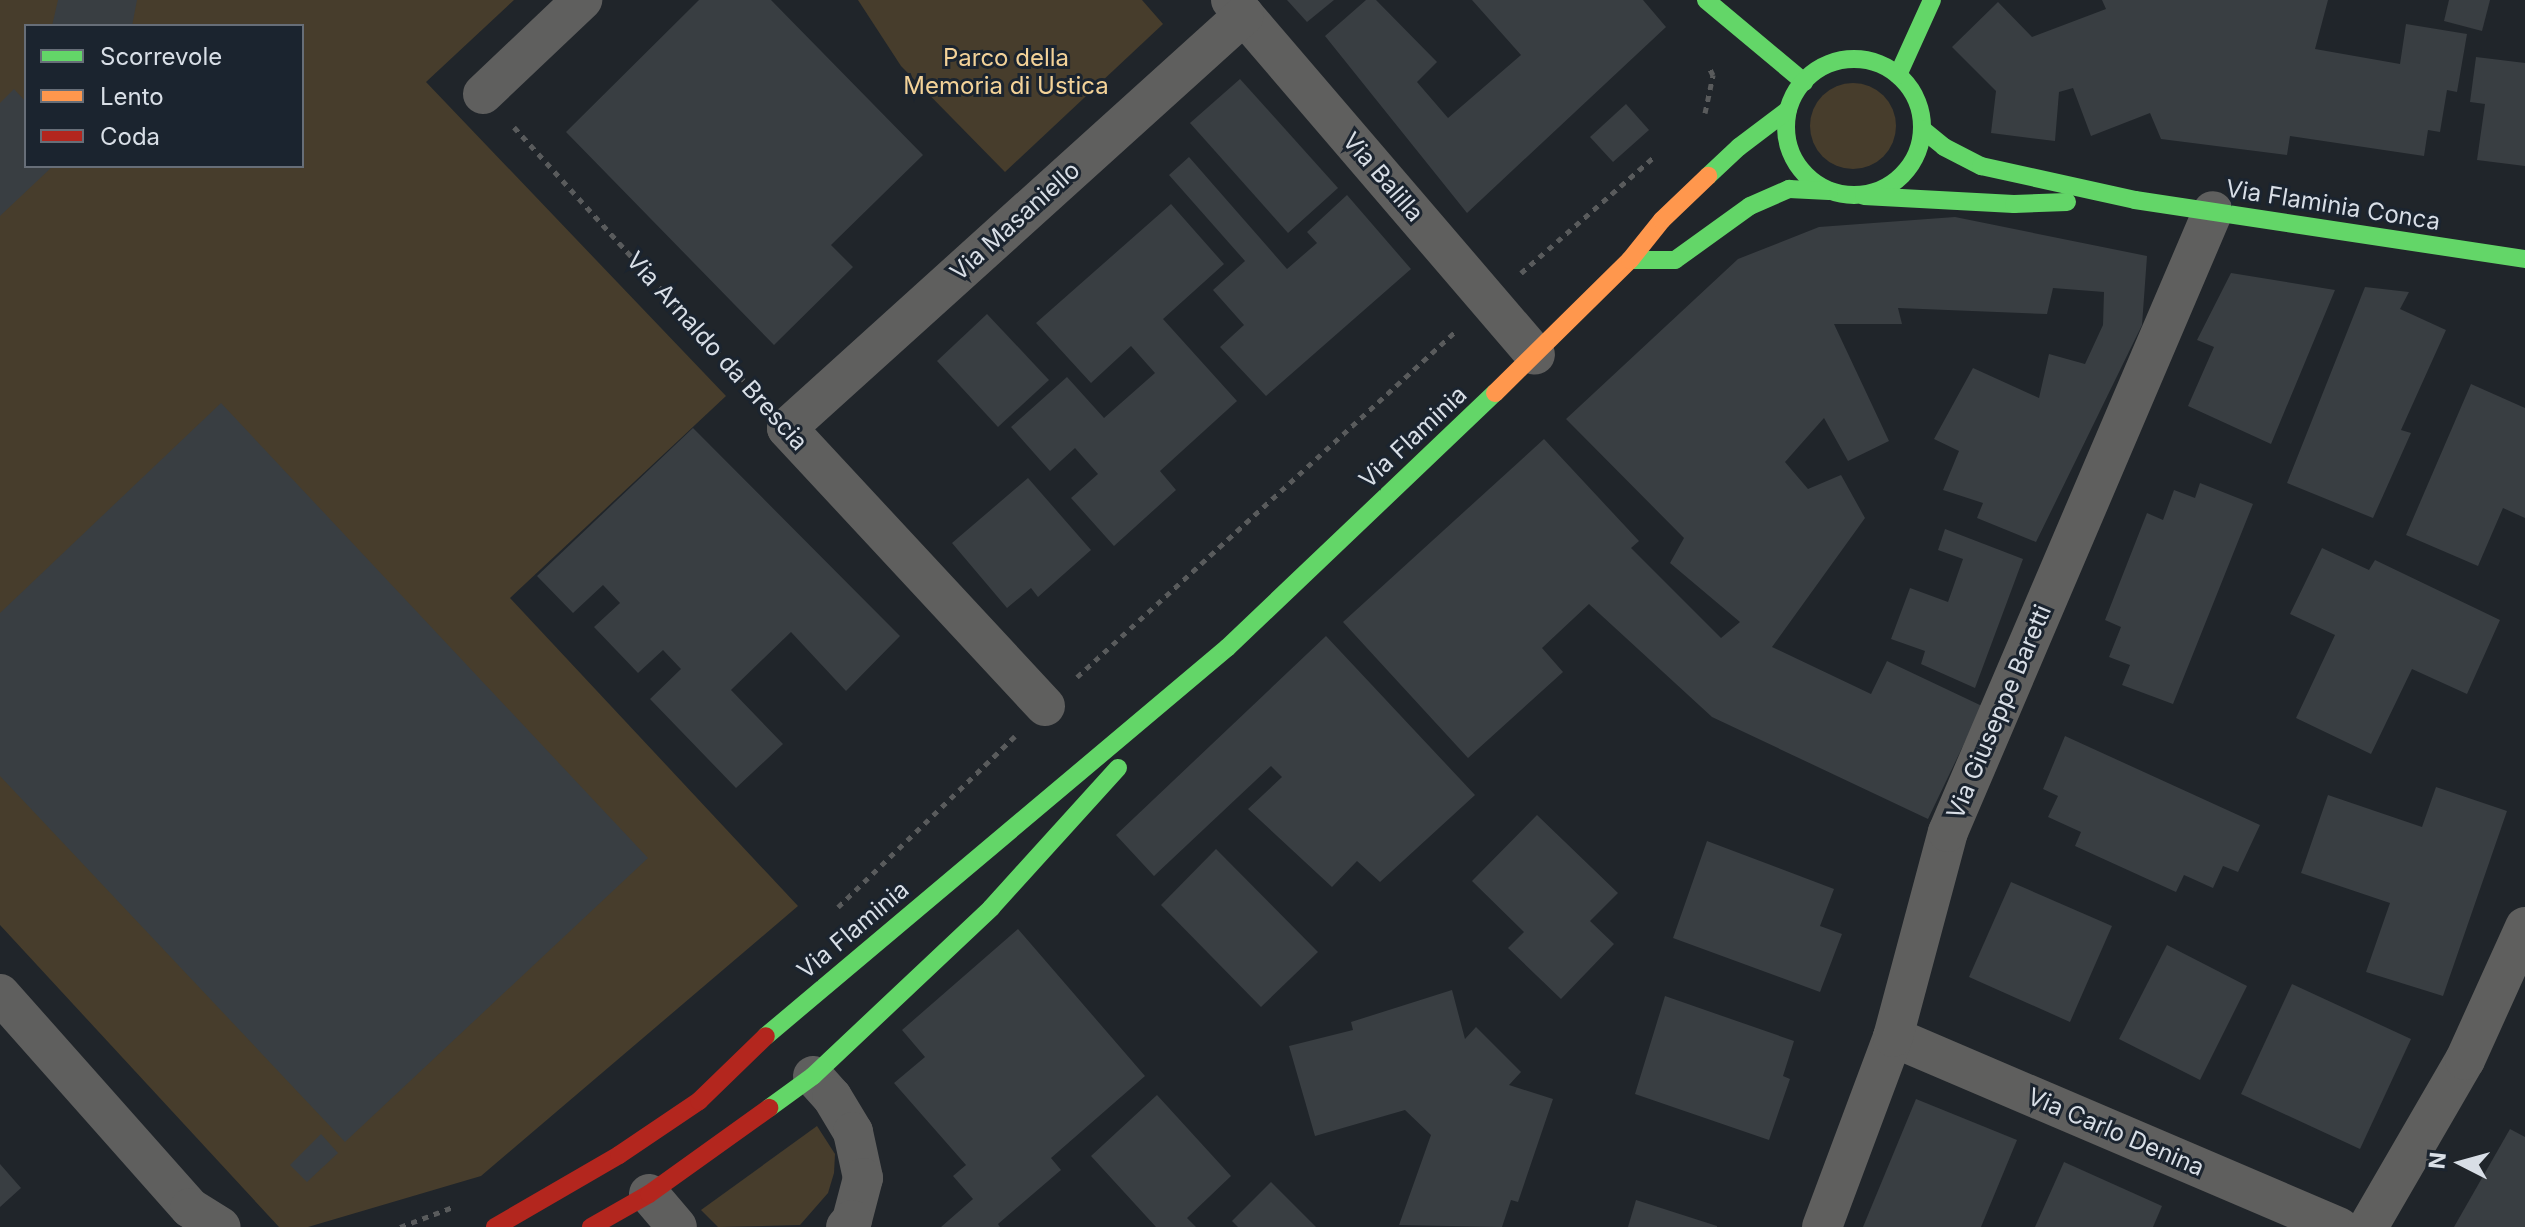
<!DOCTYPE html>
<html>
<head>
<meta charset="utf-8">
<style>
  body { margin:0 }
  #map { position:relative; width:2525px; height:1227px; overflow:hidden; background:#20252a; font-family:Inter,sans-serif }
  div>[style] { position:absolute }
  [style*='--x'] { left:calc(var(--x)*1px); top:calc(var(--y)*1px); width:calc(var(--w)*1px); rotate:calc(var(--a)*1deg) }
  .green>* { inset:0; background:#473d2c }
  .round { border-radius:50% }
  .building>* { inset:0; background:#393e42 }
  .path>* { height:5px; margin-top:-2.5px; transform-origin:0; background:repeating-linear-gradient(90deg,#595b5c 0 6px,transparent 0 12px) }
  .street>* { height:40px; margin:-20px; padding:0 20px; transform-origin:20px; border-radius:20px; background:#5f5f5e }
  .fast>* { height:18px; margin:-9px; padding:0 9px; transform-origin:9px; border-radius:9px; background:#63d668 }
  .fast>.ring { margin:-9px; padding:0; box-sizing:content-box; background:none; border:18px solid #63d668; border-radius:50% }
  .slow>* { height:18px; margin:-9px; padding:0 9px; transform-origin:9px; border-radius:9px; background:#ff974d }
  .jam>* { height:18px; margin:-9px; padding:0 9px; transform-origin:9px; border-radius:9px; background:#b3261e }
  span { translate:-50% -50%; white-space:nowrap; text-align:center; line-height:1.15; -webkit-text-stroke:6px #1b242f; paint-order:stroke }
  .park-label { font-size:24px; color:#f3d298 }
  .street-label { font-size:24px; color:#d8dee6 }
  .legend { position:absolute; left:24px; top:24px; width:280px; height:144px; box-sizing:border-box; background:#1b242f; border:2px solid #676e78; margin:0; padding:10px 14px; list-style:none; font-size:24px; color:#d8dee6 }
  .legend li { display:flex; align-items:center; gap:16px; height:40px }
  .legend b { width:40px; border:2px solid #676e78 }
  .north { position:absolute; left:2421px; top:1123px; width:80px; height:80px; -webkit-text-stroke:6px #1b242f; paint-order:stroke; rotate:276deg; font-size:22px; font-weight:700; line-height:32px; text-align:center; color:#d8dee6 }
  .north::after { content:''; display:block; margin:auto; width:28px; height:36px; background:#d8dee6; clip-path:polygon(50% 0,100% 100%,50% 72%,0 100%) }
</style>
</head>
<body>
<div id="map">
  <div class="green">
    <i style="clip-path:polygon(evenodd,0 0,514px 0,426px 82px,726px 396px,510px 598px,798px 906px,481px 1176px,308px 1227px,279px 1227px,0 925px,0 0,26px 26px,302px 26px,302px 166px,26px 166px,26px 26px)"></i>
    <i style="clip-path:polygon(858px 0,1142px 0,1163px 24px,1005px 172px,901px 66px)"></i>
    <i class="round" style="left:1810px;top:83px;width:86px;height:86px"></i>
    <i style="clip-path:polygon(817px 1126px,835px 1154px,834px 1173px,828px 1193px,800px 1225px,718px 1227px,701px 1210px)"></i>
  </div>
  <div class="building">
    <i style="clip-path:polygon(58px 0,137px 0,132px 26px,52px 26px)"></i>
    <i style="clip-path:polygon(699px 0,771px 0,923px 155px,831px 245px,853px 267px,774px 345px,566px 132px)"></i>
    <i style="clip-path:polygon(1287px 0,1334px 0,1307px 22px)"></i>
    <i style="clip-path:polygon(1366px 0,1376px 0,1437px 62px,1417px 82px,1448px 118px,1521px 55px,1472px 0,1643px 0,1666px 27px,1467px 213px,1325px 36px)"></i>
    <i style="clip-path:polygon(2102px 0,2328px 0,2315px 49px,2400px 64px,2406px 24px,2467px 34px,2457px 92px,2447px 90px,2440px 132px,2428px 130px,2424px 156px,2290px 136px,2287px 155px,2161px 139px,2150px 113px,2091px 136px,2073px 88px,2059px 92px,2055px 141px,1991px 133px,1996px 91px,1952px 47px,1998px 2px,2032px 37px,2106px 9px)"></i>
    <i style="clip-path:polygon(2449px 0,2490px 0,2482px 31px,2444px 21px)"></i>
    <i style="clip-path:polygon(2476px 57px,2525px 63px,2525px 166px,2477px 160px,2485px 104px,2470px 102px)"></i>
    <i style="clip-path:polygon(1240px 79px,1338px 188px,1288px 233px,1190px 123px)"></i>
    <i style="clip-path:polygon(14px 89px,26px 102px,26px 166px,53px 166px,0 216px,0 103px)"></i>
    <i style="clip-path:polygon(1626px 104px,1649px 130px,1613px 162px,1590px 137px)"></i>
    <i style="clip-path:polygon(1189px 157px,1287px 269px,1317px 243px,1307px 232px,1347px 195px,1411px 269px,1266px 396px,1220px 347px,1244px 325px,1213px 290px,1245px 261px,1169px 175px)"></i>
    <i style="clip-path:polygon(1171px 204px,1224px 264px,1163px 319px,1237px 401px,1160px 471px,1176px 490px,1114px 546px,1071px 498px,1098px 474px,1075px 448px,1050px 471px,1011px 427px,1067px 377px,1104px 418px,1155px 373px,1131px 346px,1091px 383px,1036px 323px)"></i>
    <i style="clip-path:polygon(1955px 217px,2147px 256px,2142px 325px,2036px 542px,1977px 518px,1983px 503px,1943px 490px,1959px 451px,1934px 439px,1973px 368px,2039px 398px,2049px 354px,2085px 364px,2103px 325px,2104px 292px,2053px 288px,2047px 314px,1898px 308px,1902px 324px,1834px 324px,1889px 441px,1848px 461px,1824px 418px,1785px 462px,1808px 489px,1841px 475px,1865px 518px,1772px 647px,1871px 694px,1887px 661px,1982px 706px,1928px 819px,1712px 717px,1589px 604px,1542px 648px,1563px 672px,1468px 758px,1343px 622px,1544px 439px,1639px 541px,1631px 548px,1721px 638px,1740px 622px,1670px 563px,1684px 538px,1566px 419px,1738px 259px,1819px 227px)"></i>
    <i style="clip-path:polygon(2231px 273px,2335px 290px,2271px 444px,2188px 406px,2214px 347px,2197px 340px)"></i>
    <i style="clip-path:polygon(2365px 287px,2409px 292px,2400px 309px,2446px 330px,2401px 430px,2411px 433px,2373px 518px,2287px 483px)"></i>
    <i style="clip-path:polygon(987px 314px,1049px 380px,998px 427px,937px 361px)"></i>
    <i style="clip-path:polygon(2471px 384px,2525px 408px,2525px 518px,2503px 508px,2478px 566px,2406px 535px)"></i>
    <i style="clip-path:polygon(221px 403px,648px 858px,345px 1142px,0 776px,0 613px)"></i>
    <i style="clip-path:polygon(693px 428px,900px 636px,846px 691px,791px 632px,731px 690px,783px 744px,736px 788px,650px 699px,681px 669px,663px 650px,638px 673px,594px 627px,620px 603px,603px 585px,573px 613px,537px 576px)"></i>
    <i style="clip-path:polygon(1028px 478px,1091px 550px,1038px 597px,1031px 588px,1007px 608px,952px 543px)"></i>
    <i style="clip-path:polygon(2200px 483px,2253px 504px,2173px 704px,2122px 685px,2130px 665px,2109px 657px,2121px 627px,2105px 620px,2147px 513px,2163px 520px,2174px 490px,2195px 498px)"></i>
    <i style="clip-path:polygon(1945px 529px,2023px 559px,1975px 688px,1921px 664px,1925px 651px,1891px 639px,1910px 588px,1948px 602px,1963px 559px,1938px 550px)"></i>
    <i style="clip-path:polygon(2322px 548px,2369px 570px,2375px 560px,2500px 620px,2467px 694px,2412px 669px,2371px 754px,2296px 718px,2335px 635px,2290px 614px)"></i>
    <i style="clip-path:polygon(1326px 636px,1475px 795px,1380px 882px,1357px 861px,1332px 887px,1248px 809px,1282px 777px,1271px 766px,1154px 876px,1116px 835px)"></i>
    <i style="clip-path:polygon(2065px 736px,2260px 825px,2238px 872px,2223px 866px,2213px 888px,2184px 875px,2176px 892px,2075px 846px,2081px 832px,2048px 817px,2058px 796px,2043px 789px)"></i>
    <i style="clip-path:polygon(2436px 787px,2507px 811px,2443px 996px,2366px 972px,2390px 903px,2301px 873px,2328px 795px,2422px 827px)"></i>
    <i style="clip-path:polygon(1537px 815px,1618px 893px,1590px 921px,1614px 944px,1561px 999px,1508px 948px,1524px 932px,1472px 881px)"></i>
    <i style="clip-path:polygon(1707px 841px,1834px 889px,1820px 926px,1842px 934px,1820px 992px,1673px 938px)"></i>
    <i style="clip-path:polygon(1216px 849px,1318px 952px,1261px 1007px,1161px 905px)"></i>
    <i style="clip-path:polygon(2011px 882px,2112px 926px,2070px 1022px,1969px 977px)"></i>
    <i style="clip-path:polygon(1018px 929px,1145px 1076px,1051px 1158px,1061px 1170px,998px 1224px,1000px 1227px,941px 1227px,973px 1199px,953px 1176px,966px 1165px,894px 1083px,925px 1057px,902px 1030px)"></i>
    <i style="clip-path:polygon(2167px 945px,2247px 986px,2200px 1080px,2119px 1039px)"></i>
    <i style="clip-path:polygon(2292px 984px,2411px 1039px,2360px 1149px,2241px 1094px)"></i>
    <i style="clip-path:polygon(1452px 990px,1465px 1039px,1476px 1027px,1521px 1072px,1509px 1085px,1553px 1099px,1518px 1202px,1511px 1200px,1502px 1227px,1399px 1225px,1431px 1135px,1405px 1110px,1315px 1136px,1289px 1046px,1353px 1030px,1351px 1022px)"></i>
    <i style="clip-path:polygon(1665px 996px,1794px 1041px,1783px 1076px,1790px 1079px,1769px 1140px,1635px 1094px)"></i>
    <i style="clip-path:polygon(1157px 1095px,1231px 1176px,1187px 1218px,1196px 1227px,1156px 1227px,1091px 1156px)"></i>
    <i style="clip-path:polygon(1916px 1099px,2017px 1140px,1981px 1227px,1863px 1227px)"></i>
    <i style="clip-path:polygon(2510px 1129px,2525px 1137px,2525px 1227px,2454px 1227px)"></i>
    <i style="clip-path:polygon(321px 1134px,338px 1153px,307px 1182px,290px 1165px)"></i>
    <i style="clip-path:polygon(2064px 1162px,2162px 1206px,2153px 1227px,2035px 1227px)"></i>
    <i style="clip-path:polygon(0 1164px,21px 1188px,0 1207px)"></i>
    <i style="clip-path:polygon(1271px 1182px,1316px 1227px,1238px 1227px,1232px 1221px)"></i>
    <i style="clip-path:polygon(1636px 1200px,1717px 1226px,1717px 1227px,1628px 1227px)"></i>
  </div>
  <div class="path">
    <i style="--x:1705;--y:113;--w:39;--a:-78"></i>
    <i style="--x:1713;--y:75;--w:11;--a:-117"></i>
    <i style="--x:514;--y:127;--w:362;--a:47.8"></i>
    <i style="--x:1521;--y:273;--w:178;--a:-41.1"></i>
    <i style="--x:1077;--y:677;--w:515;--a:-42.4"></i>
    <i style="--x:838;--y:907;--w:246;--a:-44"></i>
    <i style="--x:400;--y:1227;--w:57;--a:-20.7"></i>
  </div>
  <div class="street">
    <i style="--x:1231;--y:0;--w:467;--a:49.4"></i>
    <i style="--x:483;--y:94;--w:137;--a:-43.5"></i>
    <i style="--x:1045;--y:706;--w:379;--a:-132.9"></i>
    <i style="--x:787;--y:428;--w:616;--a:-42.1"></i>
    <i style="--x:0;--y:994;--w:286;--a:48.4"></i>
    <i style="--x:190;--y:1208;--w:36;--a:32"></i>
    <i style="--x:1893;--y:1037;--w:485;--a:23.1"></i>
    <i style="--x:813;--y:1076;--w:28;--a:48"></i>
    <i style="--x:832;--y:1097;--w:41;--a:59"></i>
    <i style="--x:853;--y:1132;--w:47;--a:77.7"></i>
    <i style="--x:863;--y:1178;--w:43;--a:104.7"></i>
    <i style="--x:852;--y:1220;--w:9;--a:131"></i>
    <i style="--x:649;--y:1194;--w:43;--a:49.7"></i>
    <i style="--x:1822;--y:1227;--w:203;--a:-69.5"></i>
    <i style="--x:1893;--y:1037;--w:212;--a:-75"></i>
    <i style="--x:1948;--y:832;--w:675;--a:-66.89"></i>
    <i style="--x:2368;--y:1227;--w:193;--a:-59.9"></i>
    <i style="--x:2465;--y:1060;--w:146;--a:-65.7"></i>
  </div>
  <div class="fast">
    <i style="--x:1706;--y:0;--w:128;--a:39.9"></i>
    <i class="ring" style="left:1786px;top:59px;width:118px;height:118px"></i>
    <i style="--x:1898;--y:75;--w:82;--a:-65.6"></i>
    <i style="--x:1922;--y:129;--w:28;--a:39"></i>
    <i style="--x:1944;--y:147;--w:42;--a:27.2"></i>
    <i style="--x:1981;--y:166;--w:158;--a:12.4"></i>
    <i style="--x:2135;--y:200;--w:394;--a:8.6"></i>
    <i style="--x:1708;--y:176;--w:42;--a:-43.1"></i>
    <i style="--x:1739;--y:147;--w:61;--a:-37.1"></i>
    <i style="--x:1864;--y:196;--w:150;--a:3.1"></i>
    <i style="--x:2014;--y:204;--w:53;--a:-2.2"></i>
    <i style="--x:1630;--y:260;--w:45;--a:0"></i>
    <i style="--x:1675;--y:260;--w:92;--a:-35.8"></i>
    <i style="--x:1750;--y:206;--w:43;--a:-23.6"></i>
    <i style="--x:1789;--y:189;--w:40;--a:2.9"></i>
    <i style="--x:766;--y:1036;--w:603;--a:-40.09"></i>
    <i style="--x:1227;--y:648;--w:370;--a:-43.6"></i>
    <i style="--x:769;--y:1108;--w:54;--a:-36"></i>
    <i style="--x:813;--y:1076;--w:245;--a:-43.3"></i>
    <i style="--x:991;--y:908;--w:189;--a:-47.8"></i>
  </div>
  <div class="slow">
    <i style="--x:1495;--y:393;--w:190;--a:-44.6"></i>
    <i style="--x:1630;--y:260;--w:51;--a:-51.3"></i>
    <i style="--x:1662;--y:220;--w:64;--a:-43.7"></i>
  </div>
  <div class="jam">
    <i style="--x:495;--y:1227;--w:143;--a:-30.1"></i>
    <i style="--x:619;--y:1155;--w:97;--a:-34"></i>
    <i style="--x:699;--y:1101;--w:93;--a:-44.1"></i>
    <i style="--x:591;--y:1227;--w:67;--a:-29.6"></i>
    <i style="--x:649;--y:1194;--w:148;--a:-35.6"></i>
  </div>
  <div class="park-label">
    <span style="left:1006px;top:72px">Parco della<br>Memoria di Ustica</span>
  </div>
  <div class="street-label">
    <span style="left:1383px;top:177px;rotate:49deg">Via Balilla</span>
    <span style="left:2333px;top:205px;rotate:9deg">Via Flaminia Conca</span>
    <span style="left:1015px;top:221px;rotate:-42deg">Via Masaniello</span>
    <span style="left:717px;top:351px;rotate:48deg">Via Arnaldo da Brescia</span>
    <span style="left:1413px;top:437px;rotate:-43deg">Via Flaminia</span>
    <span style="left:1999px;top:712px;rotate:-67deg">Via Giuseppe Baretti</span>
    <span style="left:853px;top:930px;rotate:-40deg">Via Flaminia</span>
    <span style="left:2116px;top:1132px;rotate:23deg">Via Carlo Denina</span>
  </div>
  <ul class="legend">
  <li><b style="height:10px;background:#63d668"></b>Scorrevole</li>
  <li><b style="height:10px;background:#ff974d"></b>Lento</li>
  <li><b style="height:10px;background:#b3261e"></b>Coda</li>
  </ul>
  <div class="north">N</div>
</div>
</body>
</html>
